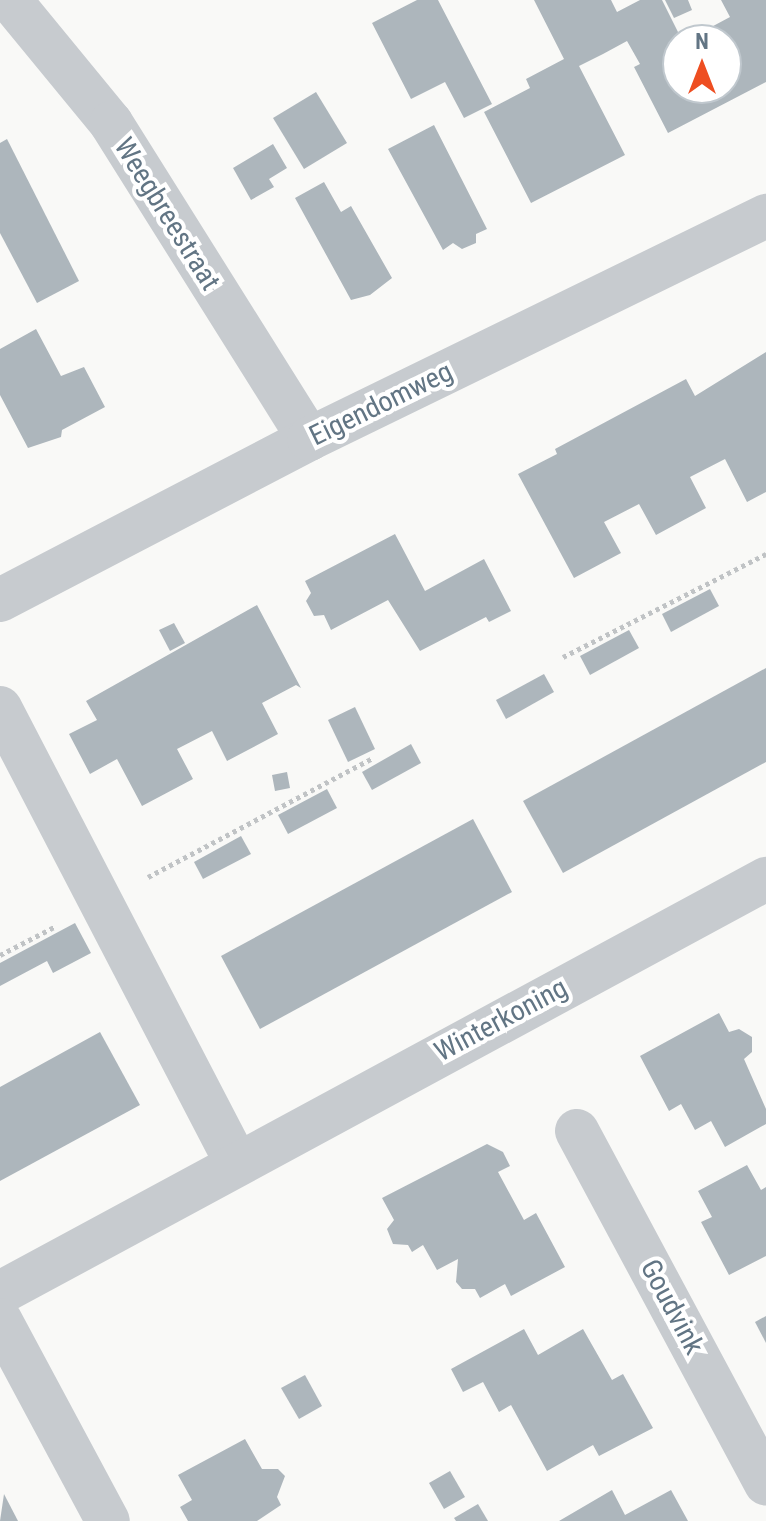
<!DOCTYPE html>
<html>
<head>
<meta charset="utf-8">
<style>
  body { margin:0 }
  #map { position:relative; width:766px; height:1521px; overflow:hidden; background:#f9f9f7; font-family:"Roboto Condensed",sans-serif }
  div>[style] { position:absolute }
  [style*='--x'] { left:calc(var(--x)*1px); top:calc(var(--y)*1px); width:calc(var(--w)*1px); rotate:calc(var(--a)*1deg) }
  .building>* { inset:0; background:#adb6bc }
  .path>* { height:5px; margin-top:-2.5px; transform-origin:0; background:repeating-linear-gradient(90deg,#c0c3c5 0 4px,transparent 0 8px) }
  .minor>* { height:44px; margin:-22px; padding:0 22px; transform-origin:22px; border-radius:22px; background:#c7cbcf }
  span { translate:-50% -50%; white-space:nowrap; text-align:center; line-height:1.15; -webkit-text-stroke:8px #fff; paint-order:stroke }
  .street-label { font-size:28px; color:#627584 }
  .north { position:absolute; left:662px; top:24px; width:80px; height:80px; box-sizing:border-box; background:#fff; border:2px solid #c0c8ce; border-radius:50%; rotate:0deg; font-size:22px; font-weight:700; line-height:32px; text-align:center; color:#627584 }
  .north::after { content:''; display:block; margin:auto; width:28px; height:36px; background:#ee4e21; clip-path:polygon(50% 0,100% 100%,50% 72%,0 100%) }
</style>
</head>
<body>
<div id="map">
  <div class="building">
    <i style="clip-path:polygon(417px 0,438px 0,492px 104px,464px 118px,445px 82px,411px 99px,372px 23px)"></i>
    <i style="clip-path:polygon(534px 0,611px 0,617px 12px,640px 0,662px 0,682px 40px,678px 40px,678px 88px,726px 88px,726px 40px,687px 40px,730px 17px,721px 0,766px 0,766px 82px,668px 133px,634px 67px,640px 64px,627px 41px,603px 54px,579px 66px,625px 155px,531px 203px,484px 112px,530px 88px,526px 79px,564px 59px)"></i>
    <i style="clip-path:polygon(665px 0,688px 0,692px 10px,674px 18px)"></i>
    <i style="clip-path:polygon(316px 92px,347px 143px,304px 169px,273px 118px)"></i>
    <i style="clip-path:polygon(434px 125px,487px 229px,476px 234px,476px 243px,462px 249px,453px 243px,443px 250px,388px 149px)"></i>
    <i style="clip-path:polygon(7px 139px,79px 281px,37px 303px,0 233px,0 143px)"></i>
    <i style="clip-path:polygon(273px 144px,287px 168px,269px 179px,274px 187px,251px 200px,233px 168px)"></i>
    <i style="clip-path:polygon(324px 182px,341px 212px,351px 206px,392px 278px,370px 295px,351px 300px,295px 198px)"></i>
    <i style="clip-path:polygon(36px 329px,61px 376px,84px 367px,105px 407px,62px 430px,61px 437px,28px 448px,0 395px,0 349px)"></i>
    <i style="clip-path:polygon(766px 352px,766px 492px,747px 502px,725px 459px,690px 477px,706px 508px,656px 535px,639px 504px,604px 522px,621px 553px,574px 578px,518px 474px,557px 454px,555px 449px,686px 379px,695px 396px)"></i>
    <i style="clip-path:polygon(395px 534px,425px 591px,484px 559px,511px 611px,489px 622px,486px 617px,420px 651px,388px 600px,331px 630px,324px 615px,314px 616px,306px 601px,311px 593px,305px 581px)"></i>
    <i style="clip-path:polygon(710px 589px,719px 606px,671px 632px,662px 614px)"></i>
    <i style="clip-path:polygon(257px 605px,301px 688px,296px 685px,262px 703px,278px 734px,227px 761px,212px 731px,177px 749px,193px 779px,142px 806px,117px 759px,90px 774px,69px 734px,97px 720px,86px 701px)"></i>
    <i style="clip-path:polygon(174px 623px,185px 643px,170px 651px,159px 630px)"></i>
    <i style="clip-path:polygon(629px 630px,639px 648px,590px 675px,580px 656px)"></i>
    <i style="clip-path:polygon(766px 668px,766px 762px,563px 873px,523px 801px)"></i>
    <i style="clip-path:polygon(544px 674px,554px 692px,506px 719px,496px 700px)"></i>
    <i style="clip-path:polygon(355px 707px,375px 749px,348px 762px,328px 720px)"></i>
    <i style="clip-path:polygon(411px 744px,421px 763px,372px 790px,362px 772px)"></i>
    <i style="clip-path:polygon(287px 772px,290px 788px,275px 791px,272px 775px)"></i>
    <i style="clip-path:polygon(327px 789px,337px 808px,288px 834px,278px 815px)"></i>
    <i style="clip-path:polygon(473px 819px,512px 892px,260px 1029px,221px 956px)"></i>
    <i style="clip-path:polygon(241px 836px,251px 854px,203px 879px,194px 862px)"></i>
    <i style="clip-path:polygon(75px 923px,91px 953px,53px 973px,47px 961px,0 986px,0 963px)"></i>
    <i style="clip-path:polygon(719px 1013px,729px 1032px,739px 1029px,752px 1037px,752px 1052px,744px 1059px,766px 1109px,766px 1124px,725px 1147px,711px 1121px,695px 1130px,681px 1104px,669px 1111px,640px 1056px)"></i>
    <i style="clip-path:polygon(100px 1032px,140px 1105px,0 1181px,0 1087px)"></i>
    <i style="clip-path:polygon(487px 1144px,503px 1152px,510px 1166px,498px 1172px,524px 1220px,536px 1213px,565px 1267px,511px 1296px,505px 1284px,480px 1298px,475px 1289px,462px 1289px,456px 1282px,458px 1259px,437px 1270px,423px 1245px,412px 1252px,408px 1245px,393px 1244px,387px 1229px,394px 1220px,382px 1198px)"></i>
    <i style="clip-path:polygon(747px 1165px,761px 1190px,766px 1187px,766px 1256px,729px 1275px,701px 1222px,712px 1217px,698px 1191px)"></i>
    <i style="clip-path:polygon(766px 1316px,766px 1343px,755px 1322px)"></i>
    <i style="clip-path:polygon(524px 1329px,538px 1355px,583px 1329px,612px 1380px,623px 1374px,653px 1428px,599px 1456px,593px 1445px,547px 1471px,511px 1405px,499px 1412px,483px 1382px,463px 1392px,451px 1369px)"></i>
    <i style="clip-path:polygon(305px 1375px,322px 1406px,299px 1419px,281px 1388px)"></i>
    <i style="clip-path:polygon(245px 1439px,262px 1469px,278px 1469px,285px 1476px,277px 1497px,281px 1505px,257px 1521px,188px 1521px,180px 1507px,192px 1500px,178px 1475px)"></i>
    <i style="clip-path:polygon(450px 1471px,465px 1497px,444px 1509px,429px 1483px)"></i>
    <i style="clip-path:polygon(612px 1490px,625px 1515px,671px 1490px,688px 1521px,559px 1521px)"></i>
    <i style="clip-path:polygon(4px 1494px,18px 1521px,0 1521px)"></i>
    <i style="clip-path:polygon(478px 1504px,488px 1521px,456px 1521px,454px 1518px)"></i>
  </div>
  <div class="path">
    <i style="--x:563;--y:657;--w:228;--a:-26.9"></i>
    <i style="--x:148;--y:877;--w:255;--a:-27.9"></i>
    <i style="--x:0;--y:955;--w:61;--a:-27.4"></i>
  </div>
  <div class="minor">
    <i style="--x:10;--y:0;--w:159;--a:50.6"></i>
    <i style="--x:111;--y:123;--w:373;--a:57.9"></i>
    <i style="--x:0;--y:600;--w:348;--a:-27.5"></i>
    <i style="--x:309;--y:439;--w:509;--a:-26.01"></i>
    <i style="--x:0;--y:708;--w:512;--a:62.53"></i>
    <i style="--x:577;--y:1131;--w:400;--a:61.8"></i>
    <i style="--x:0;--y:1293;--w:871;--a:-28.39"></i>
    <i style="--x:0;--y:1320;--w:228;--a:61.8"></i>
  </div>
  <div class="street-label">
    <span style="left:167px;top:214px;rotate:58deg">Weegbreestraat</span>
    <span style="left:381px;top:404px;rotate:-26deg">Eigendomweg</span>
    <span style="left:501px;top:1020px;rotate:-28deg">Winterkoning</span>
    <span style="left:672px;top:1307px;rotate:62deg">Goudvink</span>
  </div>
  <div class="north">N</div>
</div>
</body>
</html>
